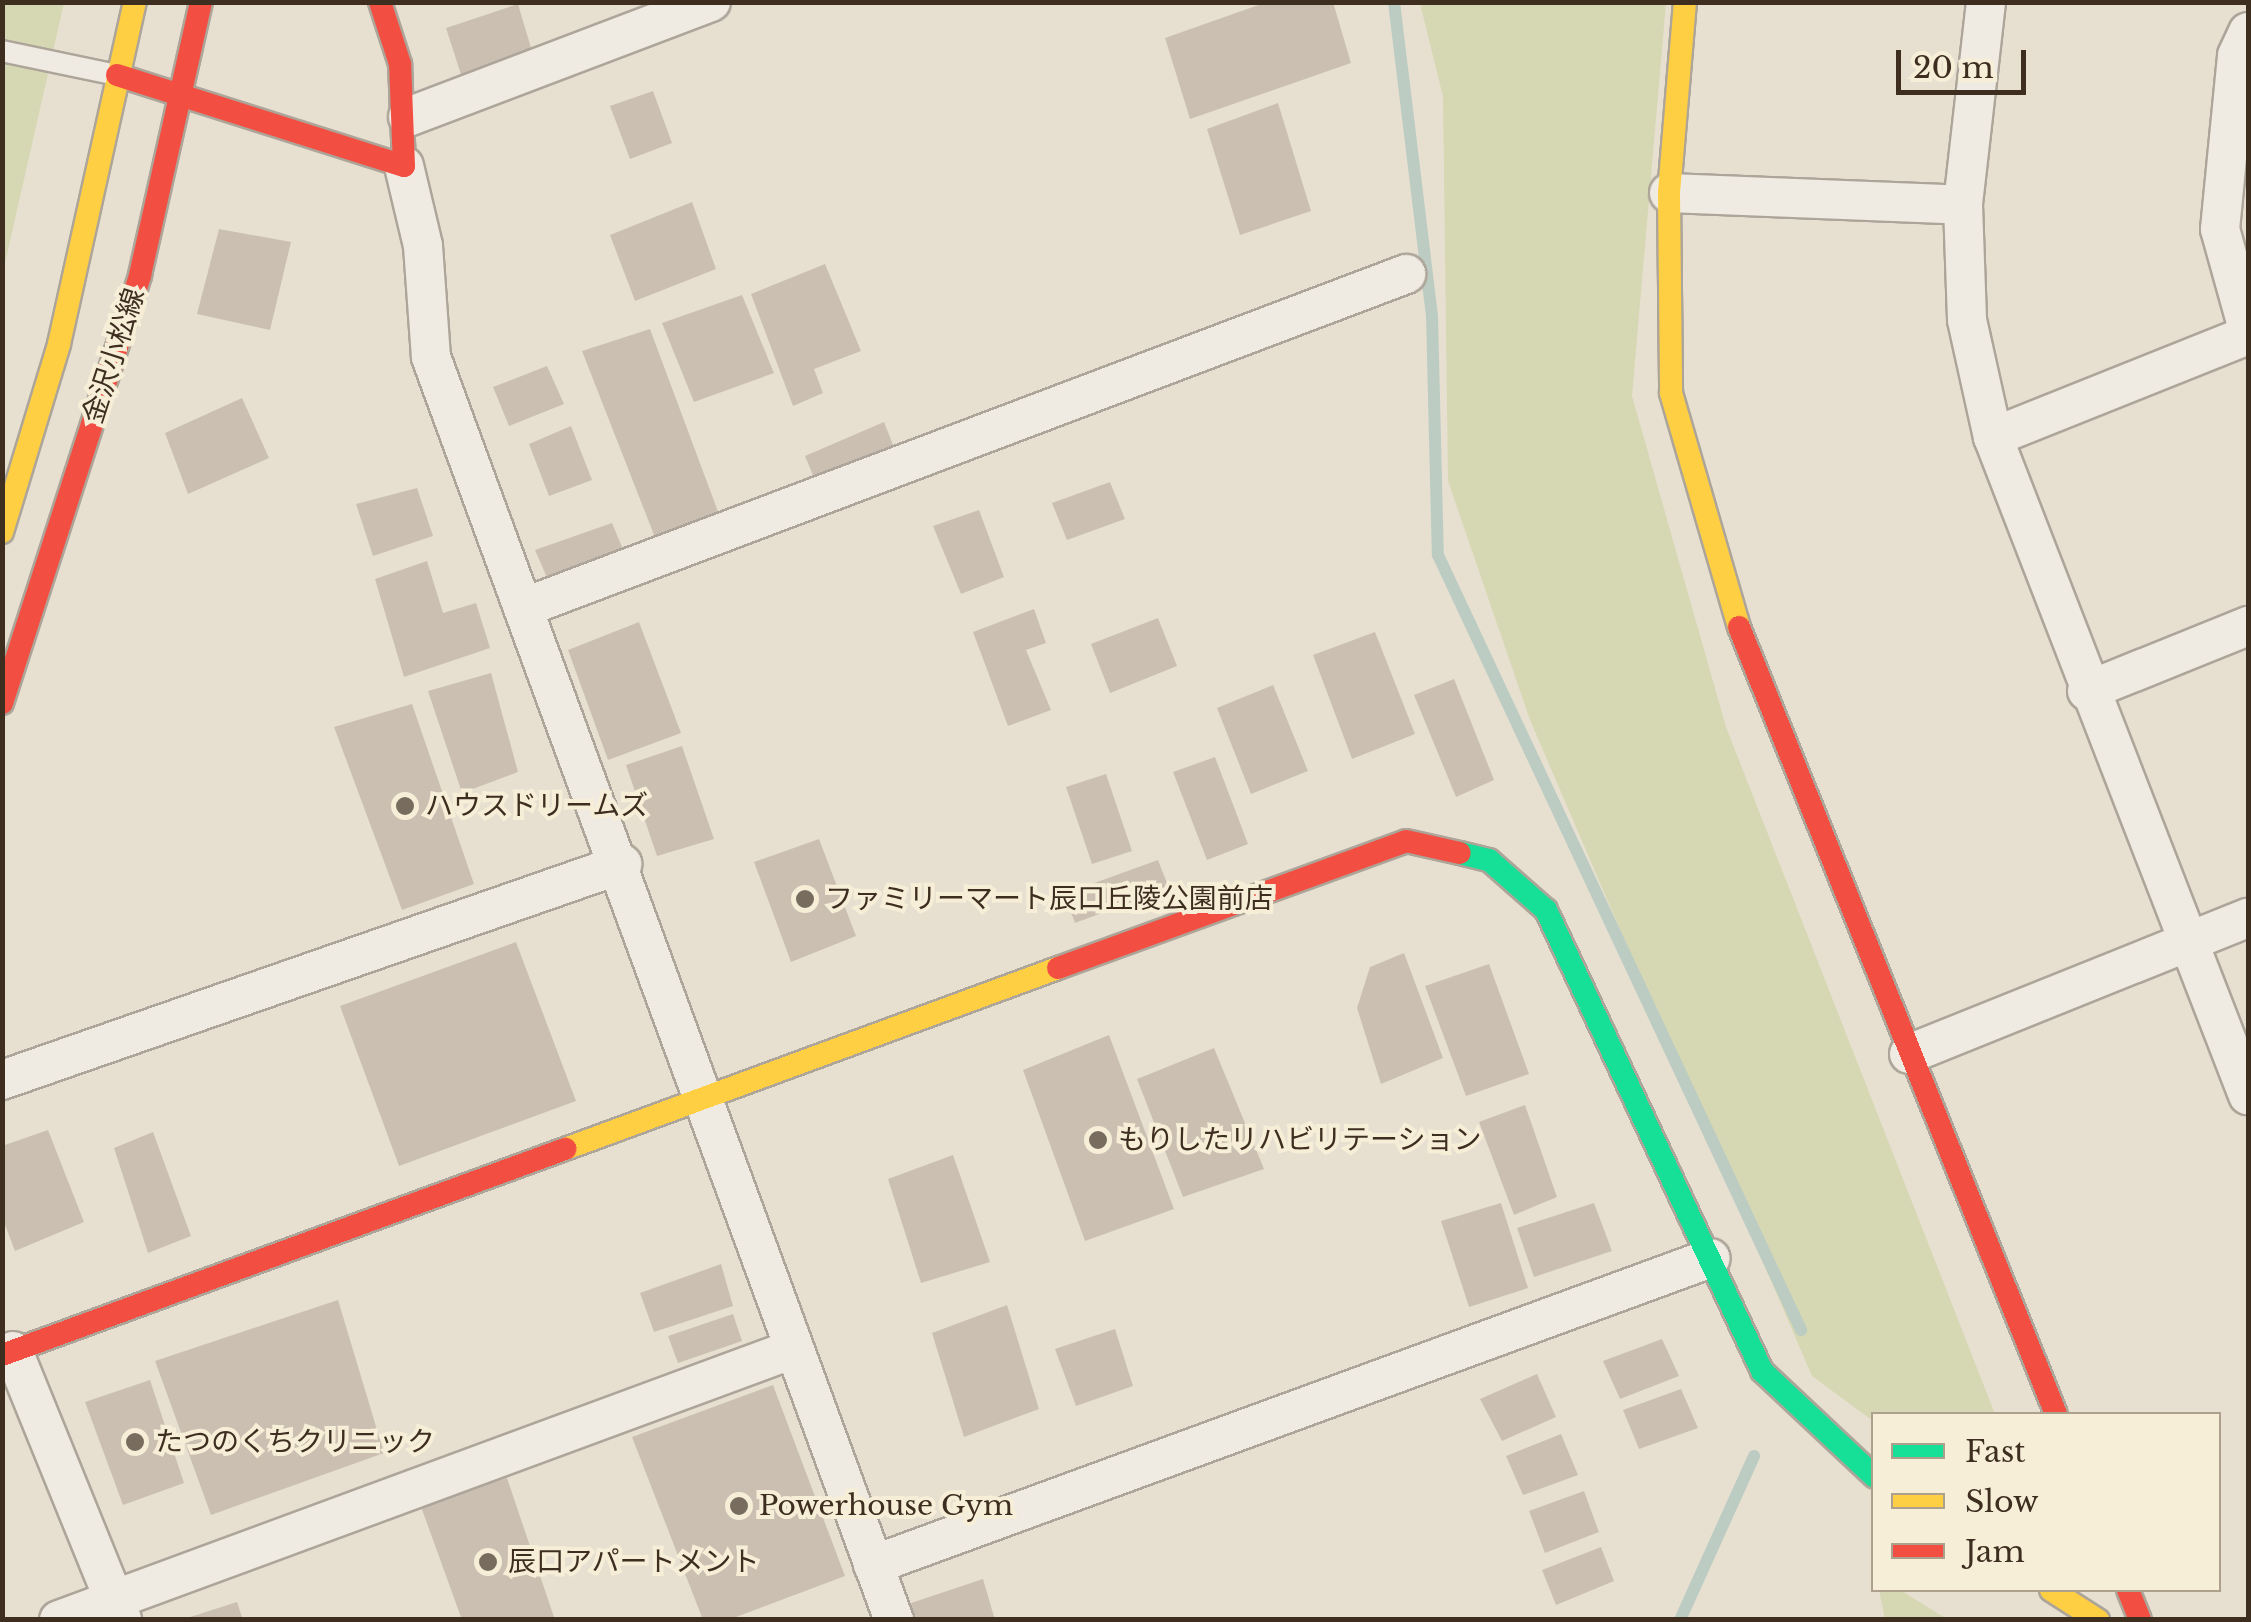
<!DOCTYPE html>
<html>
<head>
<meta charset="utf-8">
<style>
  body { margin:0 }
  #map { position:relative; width:2251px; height:1622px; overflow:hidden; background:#e7e0d1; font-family:"Libre Baskerville","Noto Sans JP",serif }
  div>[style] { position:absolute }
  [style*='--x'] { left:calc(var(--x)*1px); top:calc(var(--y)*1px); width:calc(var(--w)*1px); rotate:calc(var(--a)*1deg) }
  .green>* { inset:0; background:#d6d7b3 }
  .stream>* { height:12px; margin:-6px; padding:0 6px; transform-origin:6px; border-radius:6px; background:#bcccc2 }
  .building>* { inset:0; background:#cbbfb2 }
  .roads { filter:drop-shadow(2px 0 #ada599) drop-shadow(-2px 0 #ada599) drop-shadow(0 2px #ada599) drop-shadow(0 -2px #ada599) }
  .lane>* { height:20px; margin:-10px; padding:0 10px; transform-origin:10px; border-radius:10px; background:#efebe3 }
  .street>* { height:38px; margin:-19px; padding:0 19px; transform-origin:19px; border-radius:19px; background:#efebe3 }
  .fast>* { height:22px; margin:-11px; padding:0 11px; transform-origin:11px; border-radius:11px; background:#16e098 }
  .slow>* { height:22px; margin:-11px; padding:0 11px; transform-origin:11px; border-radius:11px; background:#ffcf43 }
  .jam>* { height:22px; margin:-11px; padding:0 11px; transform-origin:11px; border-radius:11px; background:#f24e42 }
  .dots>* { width:28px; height:28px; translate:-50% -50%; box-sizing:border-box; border:5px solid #f7eed8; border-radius:50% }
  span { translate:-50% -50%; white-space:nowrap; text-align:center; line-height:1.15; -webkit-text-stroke:8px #f7eed8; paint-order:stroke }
  .street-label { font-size:28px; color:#3d2e20 }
  .poi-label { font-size:28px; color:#3d2e20 }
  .left { translate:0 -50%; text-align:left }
  .frame { position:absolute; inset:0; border:5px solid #3d2e20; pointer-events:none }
  .legend { position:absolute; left:1871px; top:1412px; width:350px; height:180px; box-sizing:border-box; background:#f7eed8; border:2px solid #ada18e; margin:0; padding:12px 18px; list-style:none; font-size:30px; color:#3d2e20 }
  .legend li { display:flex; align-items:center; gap:20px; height:50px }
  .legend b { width:50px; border:2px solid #ada18e }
  .scale { position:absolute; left:1896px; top:50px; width:130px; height:45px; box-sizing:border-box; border:5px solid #3d2e20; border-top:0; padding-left:12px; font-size:30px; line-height:35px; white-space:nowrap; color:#3d2e20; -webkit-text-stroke:8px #f7eed8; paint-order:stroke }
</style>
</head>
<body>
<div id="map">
  <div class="green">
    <i style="clip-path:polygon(3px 3px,64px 3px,3px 272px)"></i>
    <i style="clip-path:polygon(1420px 3px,1666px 3px,1632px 396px,1726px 727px,1995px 1414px,1873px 1421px,1812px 1376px,1530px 720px,1448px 481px,1443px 97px)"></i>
    <i style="clip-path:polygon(1879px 1590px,1900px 1590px,1947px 1619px,1885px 1619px)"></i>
  </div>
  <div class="stream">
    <i style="--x:1394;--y:2;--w:316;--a:83.1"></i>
    <i style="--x:1432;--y:316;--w:239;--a:88.6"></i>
    <i style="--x:1438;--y:555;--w:856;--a:64.9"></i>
    <i style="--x:1680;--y:1620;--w:180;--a:-65.7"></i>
  </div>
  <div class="building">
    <i style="clip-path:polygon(1267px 2px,1333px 2px,1351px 63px,1190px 119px,1165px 38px)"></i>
    <i style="clip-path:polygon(518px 4px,537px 68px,467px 93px,446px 28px)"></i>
    <i style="clip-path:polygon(653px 91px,672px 143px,630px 159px,610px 106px)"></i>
    <i style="clip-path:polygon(1278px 103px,1311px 211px,1240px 235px,1207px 129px)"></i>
    <i style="clip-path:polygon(692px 202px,716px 269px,635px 301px,610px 235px)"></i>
    <i style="clip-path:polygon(219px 229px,291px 242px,270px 330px,197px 314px)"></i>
    <i style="clip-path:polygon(825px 264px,861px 351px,814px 369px,823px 393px,793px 406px,751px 294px)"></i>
    <i style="clip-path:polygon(742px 295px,774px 373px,694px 402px,662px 323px)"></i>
    <i style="clip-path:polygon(650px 329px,720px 517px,656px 540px,582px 351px)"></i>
    <i style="clip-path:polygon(547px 366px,564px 404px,509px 426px,493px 387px)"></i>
    <i style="clip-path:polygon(242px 398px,269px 458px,188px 494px,165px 433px)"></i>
    <i style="clip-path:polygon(884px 422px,897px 455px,817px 485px,805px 456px)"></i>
    <i style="clip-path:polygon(571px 426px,592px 480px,549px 496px,529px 444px)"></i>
    <i style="clip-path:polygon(1110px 482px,1125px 519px,1067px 540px,1052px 503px)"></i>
    <i style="clip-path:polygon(417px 488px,433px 536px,373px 556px,356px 504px)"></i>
    <i style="clip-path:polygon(979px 510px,1004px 577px,961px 594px,933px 526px)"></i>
    <i style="clip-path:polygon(612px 523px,628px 561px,552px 589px,535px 550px)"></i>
    <i style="clip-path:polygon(427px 561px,443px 613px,476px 603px,490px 648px,404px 677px,375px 579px)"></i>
    <i style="clip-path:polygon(1034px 609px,1046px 643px,1026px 650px,1051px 710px,1008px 726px,973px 632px)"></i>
    <i style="clip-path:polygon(1158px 618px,1177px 666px,1110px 693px,1091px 644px)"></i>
    <i style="clip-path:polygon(639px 622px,681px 733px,608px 760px,568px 650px)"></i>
    <i style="clip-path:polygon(1375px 632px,1415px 734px,1352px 759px,1313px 655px)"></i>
    <i style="clip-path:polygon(491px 673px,518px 772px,462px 793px,428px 691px)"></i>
    <i style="clip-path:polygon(1454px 679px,1494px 780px,1456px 797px,1414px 695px)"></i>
    <i style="clip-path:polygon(1273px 685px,1308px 771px,1251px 794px,1217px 708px)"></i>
    <i style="clip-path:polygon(412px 704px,474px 884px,402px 910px,334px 727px)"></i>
    <i style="clip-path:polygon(682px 746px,714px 839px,657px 856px,626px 765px)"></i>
    <i style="clip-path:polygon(1215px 757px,1248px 844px,1207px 860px,1173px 772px)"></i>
    <i style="clip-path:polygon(1106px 774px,1132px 851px,1092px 864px,1066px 787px)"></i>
    <i style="clip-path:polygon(819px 839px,856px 936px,791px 962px,754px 862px)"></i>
    <i style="clip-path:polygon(1158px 860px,1169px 888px,1075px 923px,1064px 894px)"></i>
    <i style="clip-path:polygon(516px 942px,576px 1101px,399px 1166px,340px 1006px)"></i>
    <i style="clip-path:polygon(1404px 953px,1443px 1058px,1381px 1084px,1357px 1008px,1370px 967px)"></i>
    <i style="clip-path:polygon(1489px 964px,1529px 1074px,1466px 1096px,1425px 986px)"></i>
    <i style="clip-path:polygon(1109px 1035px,1174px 1209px,1085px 1241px,1023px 1070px)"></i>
    <i style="clip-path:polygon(1214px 1048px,1264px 1169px,1183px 1197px,1137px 1079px)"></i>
    <i style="clip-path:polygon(1525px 1105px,1557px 1197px,1514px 1215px,1479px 1122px)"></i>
    <i style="clip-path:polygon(48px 1130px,84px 1222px,15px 1251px,2px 1217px,2px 1146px)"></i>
    <i style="clip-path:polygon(153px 1132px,191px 1236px,148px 1253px,114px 1148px)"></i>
    <i style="clip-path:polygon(953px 1155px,990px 1262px,921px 1283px,888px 1179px)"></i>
    <i style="clip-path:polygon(1501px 1203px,1528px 1288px,1469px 1307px,1441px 1221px)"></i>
    <i style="clip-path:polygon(1594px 1203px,1612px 1251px,1534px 1277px,1517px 1228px)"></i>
    <i style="clip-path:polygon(721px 1264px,733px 1306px,654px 1332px,640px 1293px)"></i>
    <i style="clip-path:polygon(338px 1300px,384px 1453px,211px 1515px,155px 1361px)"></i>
    <i style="clip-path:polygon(1007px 1305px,1039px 1409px,964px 1437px,932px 1333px)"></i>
    <i style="clip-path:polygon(733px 1314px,742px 1341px,678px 1363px,668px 1336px)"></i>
    <i style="clip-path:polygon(1115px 1329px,1133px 1386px,1076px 1406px,1055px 1349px)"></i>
    <i style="clip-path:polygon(1662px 1339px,1679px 1376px,1620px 1399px,1603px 1361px)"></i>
    <i style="clip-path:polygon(1537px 1374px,1556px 1417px,1502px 1441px,1480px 1399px)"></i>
    <i style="clip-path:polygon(150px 1380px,184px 1483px,123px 1505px,85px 1402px)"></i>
    <i style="clip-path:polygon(773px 1385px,845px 1576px,728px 1620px,703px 1620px,632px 1437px)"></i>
    <i style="clip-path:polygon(1681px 1389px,1698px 1428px,1639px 1449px,1623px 1410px)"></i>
    <i style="clip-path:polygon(1561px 1434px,1578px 1475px,1523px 1495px,1506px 1456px)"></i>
    <i style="clip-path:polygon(507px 1478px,555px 1620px,462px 1620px,420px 1504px)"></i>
    <i style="clip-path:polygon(1584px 1491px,1599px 1532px,1545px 1553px,1529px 1511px)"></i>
    <i style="clip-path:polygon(1601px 1547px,1614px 1581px,1556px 1605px,1542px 1570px)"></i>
    <i style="clip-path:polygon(983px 1579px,995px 1620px,915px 1620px,911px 1603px)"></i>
    <i style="clip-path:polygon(237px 1602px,243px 1620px,184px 1620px,184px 1619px)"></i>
  </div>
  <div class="roads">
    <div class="lane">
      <i style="--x:2;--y:51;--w:117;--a:11.8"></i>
    </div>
    <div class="street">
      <i style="--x:1986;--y:2;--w:204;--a:96.5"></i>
      <i style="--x:1963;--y:205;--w:115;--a:88"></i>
      <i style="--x:1967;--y:320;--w:120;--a:77.5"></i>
      <i style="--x:1993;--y:437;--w:706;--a:68.82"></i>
      <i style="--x:2248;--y:32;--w:26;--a:115"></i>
      <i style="--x:2237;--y:56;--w:174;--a:95.6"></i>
      <i style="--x:2220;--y:229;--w:104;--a:74.4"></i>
      <i style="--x:408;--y:117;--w:324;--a:-20.8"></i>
      <i style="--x:404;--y:166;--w:82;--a:76.6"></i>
      <i style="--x:423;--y:246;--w:111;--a:85.9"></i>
      <i style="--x:431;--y:357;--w:1345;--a:69.87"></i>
      <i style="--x:1669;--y:193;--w:294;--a:2.3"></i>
      <i style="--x:1993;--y:437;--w:275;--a:-21.8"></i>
      <i style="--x:528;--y:606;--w:939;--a:-20.71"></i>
      <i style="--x:2087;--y:691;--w:174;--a:-22"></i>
      <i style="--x:1909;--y:1054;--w:365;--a:-21.9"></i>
      <i style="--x:2;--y:1080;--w:657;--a:-19.21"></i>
      <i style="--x:13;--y:1351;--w:290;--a:67.9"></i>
      <i style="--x:873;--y:1565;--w:892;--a:-20.12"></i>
      <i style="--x:59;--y:1620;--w:782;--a:-20.26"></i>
    </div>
    <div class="fast">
      <i style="--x:1460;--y:853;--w:30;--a:14"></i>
      <i style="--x:1489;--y:860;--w:76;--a:41.3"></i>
      <i style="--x:1546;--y:910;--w:509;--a:64.89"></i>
      <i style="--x:1762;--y:1371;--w:154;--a:43.2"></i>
    </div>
    <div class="slow">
      <i style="--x:1685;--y:2;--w:192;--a:94.8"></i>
      <i style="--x:1669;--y:193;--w:200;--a:89.4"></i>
      <i style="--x:1671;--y:393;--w:244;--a:73.8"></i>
      <i style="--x:2;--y:532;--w:196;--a:-73.1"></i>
      <i style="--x:59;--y:344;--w:350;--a:-77.5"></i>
      <i style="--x:565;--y:1149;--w:525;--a:-20.16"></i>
      <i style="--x:2051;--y:1590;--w:56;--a:32.6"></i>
    </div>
    <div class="jam">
      <i style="--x:117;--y:75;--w:301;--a:17.6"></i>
      <i style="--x:404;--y:166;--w:102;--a:-92.2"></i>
      <i style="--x:400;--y:64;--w:65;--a:-107.9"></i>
      <i style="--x:1739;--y:627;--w:848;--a:68.06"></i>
      <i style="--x:2;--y:703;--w:450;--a:-72.1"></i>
      <i style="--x:140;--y:275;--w:280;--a:-77.4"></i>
      <i style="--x:1058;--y:968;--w:370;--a:-20"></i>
      <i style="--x:1406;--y:841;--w:55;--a:12.5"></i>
      <i style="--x:2;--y:1355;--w:600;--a:-20.1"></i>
      <i style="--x:2128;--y:1590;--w:32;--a:68"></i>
    </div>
  </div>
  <div class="dots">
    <i style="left:405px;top:806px;background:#786c5e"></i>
    <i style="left:805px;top:899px;background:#786c5e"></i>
    <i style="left:1098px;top:1140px;background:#786c5e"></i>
    <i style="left:135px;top:1442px;background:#786c5e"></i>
    <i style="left:739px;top:1506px;background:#786c5e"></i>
    <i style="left:488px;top:1562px;background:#786c5e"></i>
  </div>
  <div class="street-label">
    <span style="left:114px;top:356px;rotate:-72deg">金沢小松線</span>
  </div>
  <div class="poi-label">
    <span class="left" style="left:425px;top:806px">ハウスドリームズ</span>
    <span class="left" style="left:825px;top:899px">ファミリーマート辰口丘陵公園前店</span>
    <span class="left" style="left:1118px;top:1140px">もりしたリハビリテーション</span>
    <span class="left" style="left:155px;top:1442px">たつのくちクリニック</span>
    <span class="left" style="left:759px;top:1506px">Powerhouse Gym</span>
    <span class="left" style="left:508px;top:1562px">辰口アパートメント</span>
  </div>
  <div class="frame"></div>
  <ul class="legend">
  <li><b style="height:12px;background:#16e098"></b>Fast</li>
  <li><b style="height:12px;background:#ffcf43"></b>Slow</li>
  <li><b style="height:12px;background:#f24e42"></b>Jam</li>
  </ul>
  <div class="scale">20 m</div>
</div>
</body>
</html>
